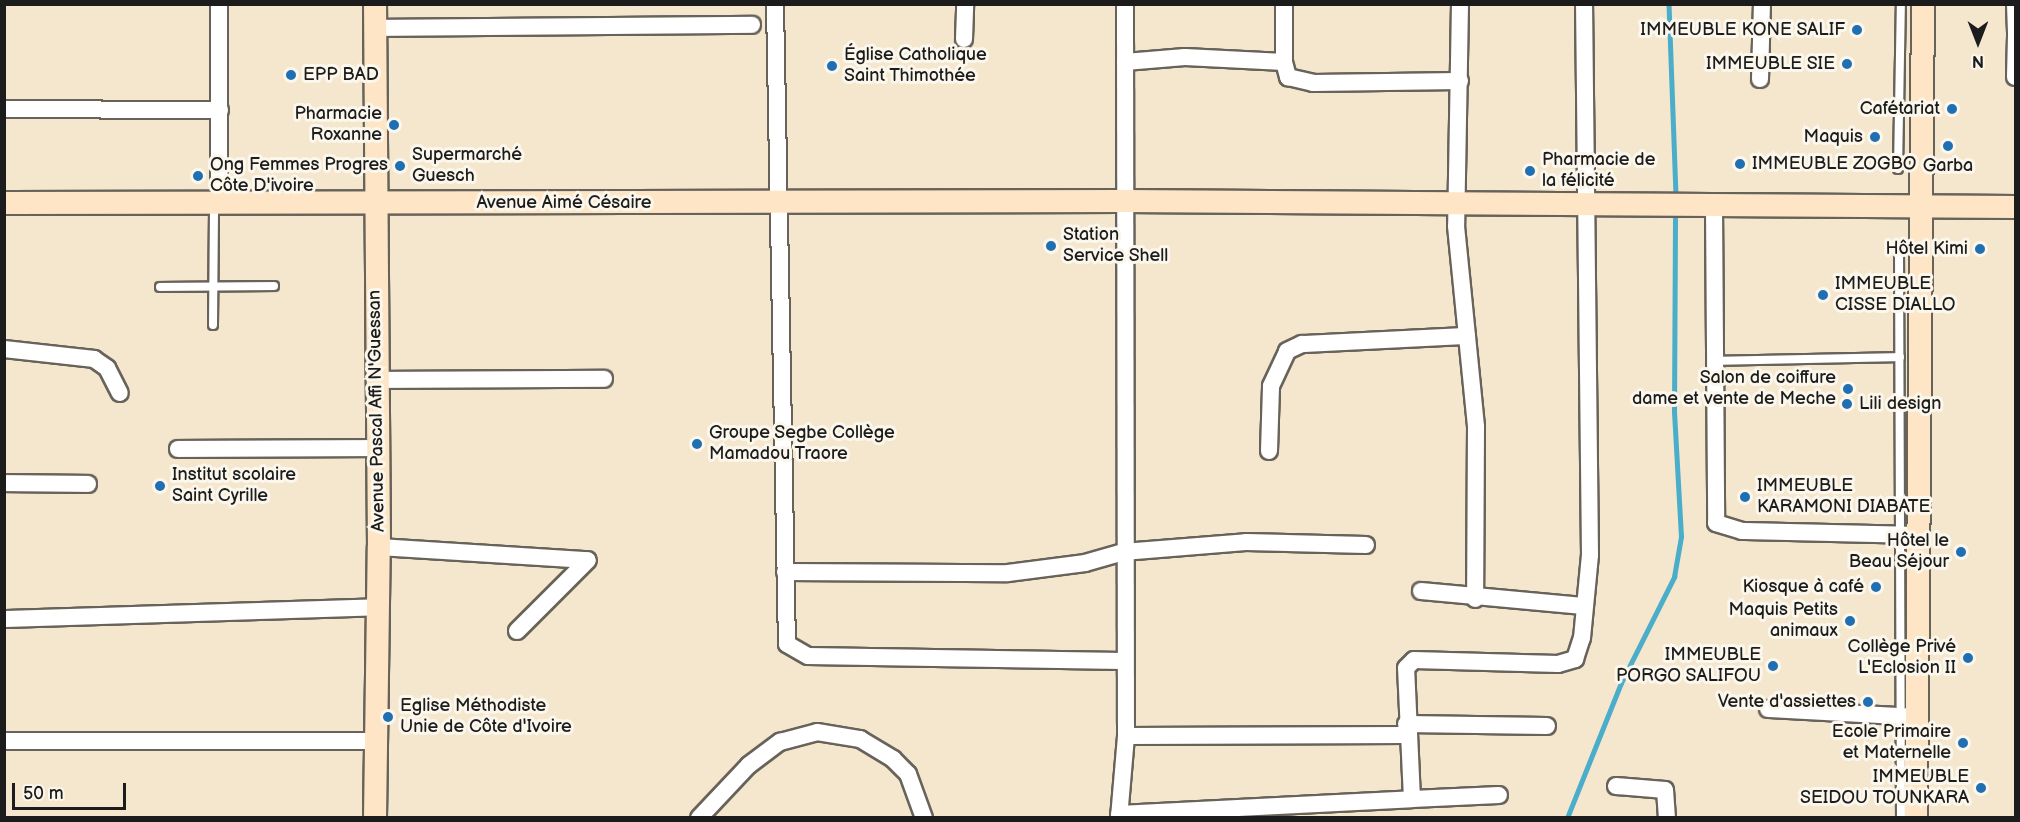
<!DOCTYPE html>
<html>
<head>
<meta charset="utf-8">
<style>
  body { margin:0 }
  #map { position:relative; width:2020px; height:822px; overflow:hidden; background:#f5e6ce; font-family:"Balsamiq Sans",sans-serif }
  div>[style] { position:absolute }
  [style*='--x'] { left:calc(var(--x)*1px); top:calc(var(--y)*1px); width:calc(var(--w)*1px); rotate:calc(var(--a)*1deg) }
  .stream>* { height:4.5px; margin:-2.25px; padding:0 2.25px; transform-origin:2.25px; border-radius:2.25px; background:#4aadc9 }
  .roads { filter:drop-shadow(2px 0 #68635a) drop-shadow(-2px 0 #68635a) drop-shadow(0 2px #68635a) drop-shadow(0 -2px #68635a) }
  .lane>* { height:8px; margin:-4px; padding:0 4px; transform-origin:4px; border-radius:4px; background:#fff }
  .street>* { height:16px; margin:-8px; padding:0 8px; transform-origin:8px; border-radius:8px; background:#fff }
  .secondary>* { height:22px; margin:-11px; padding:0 11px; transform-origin:11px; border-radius:11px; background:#fee5c5 }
  .dots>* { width:16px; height:16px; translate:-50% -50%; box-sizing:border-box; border:3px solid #fbf7ec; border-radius:50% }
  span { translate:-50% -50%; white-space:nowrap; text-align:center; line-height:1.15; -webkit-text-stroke:6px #fbf7ec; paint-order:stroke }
  .poi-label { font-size:18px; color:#1c1c1c }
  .right { translate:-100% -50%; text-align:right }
  .left { translate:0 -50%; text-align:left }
  .street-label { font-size:18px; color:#1c1c1c }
  .frame { position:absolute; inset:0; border:6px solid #1c1c1c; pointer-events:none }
  .north { position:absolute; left:1948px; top:12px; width:60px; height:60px; -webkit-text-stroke:4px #fbf7ec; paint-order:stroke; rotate:180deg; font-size:16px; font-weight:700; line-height:24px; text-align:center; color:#1c1c1c }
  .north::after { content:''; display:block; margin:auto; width:21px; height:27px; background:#1c1c1c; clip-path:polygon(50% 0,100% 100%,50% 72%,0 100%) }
  .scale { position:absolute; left:12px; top:783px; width:114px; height:27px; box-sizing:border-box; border:3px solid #1c1c1c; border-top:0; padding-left:8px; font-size:18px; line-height:21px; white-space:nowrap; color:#1c1c1c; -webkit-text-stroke:4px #fbf7ec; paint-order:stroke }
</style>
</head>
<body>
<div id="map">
  <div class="stream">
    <i style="--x:1669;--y:4;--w:195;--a:87.9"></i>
    <i style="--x:1567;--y:818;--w:145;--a:-68.2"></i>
    <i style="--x:1621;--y:683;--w:119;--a:-63.4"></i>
    <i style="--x:1674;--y:577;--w:41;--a:-80.1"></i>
    <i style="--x:1681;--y:537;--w:125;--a:-93.2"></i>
    <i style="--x:1674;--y:412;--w:201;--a:-89.7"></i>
  </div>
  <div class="roads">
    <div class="lane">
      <i style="--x:1898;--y:169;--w:165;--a:-89"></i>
      <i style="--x:1899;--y:248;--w:570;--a:89.8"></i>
      <i style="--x:160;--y:287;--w:114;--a:-0.5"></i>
      <i style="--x:213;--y:325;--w:122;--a:-89.5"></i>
      <i style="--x:1713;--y:361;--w:187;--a:-1.2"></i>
    </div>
    <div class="street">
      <i style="--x:219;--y:4;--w:198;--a:90"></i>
      <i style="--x:775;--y:4;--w:640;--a:88.93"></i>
      <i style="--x:787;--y:644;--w:24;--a:30"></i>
      <i style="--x:808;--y:656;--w:315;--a:0.9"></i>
      <i style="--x:1284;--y:4;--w:58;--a:90"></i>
      <i style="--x:1460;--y:4;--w:222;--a:91"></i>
      <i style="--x:1456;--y:226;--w:202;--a:84.3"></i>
      <i style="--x:1476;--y:427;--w:172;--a:90.3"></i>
      <i style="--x:2015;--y:4;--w:31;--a:88"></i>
      <i style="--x:375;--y:28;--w:377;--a:-0.5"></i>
      <i style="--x:964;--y:39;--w:35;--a:-88"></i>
      <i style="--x:1125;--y:62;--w:60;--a:-4.8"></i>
      <i style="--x:1185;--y:57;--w:99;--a:2.9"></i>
      <i style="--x:1284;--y:62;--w:16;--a:75"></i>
      <i style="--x:1288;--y:77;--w:26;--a:13"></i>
      <i style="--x:1313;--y:83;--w:147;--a:-0.8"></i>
      <i style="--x:2015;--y:77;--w:40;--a:-88.6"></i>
      <i style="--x:1760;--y:79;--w:75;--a:-88.5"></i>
      <i style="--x:4;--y:109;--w:216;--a:0.3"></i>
      <i style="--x:1714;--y:206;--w:317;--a:89.6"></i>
      <i style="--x:1716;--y:523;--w:27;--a:17"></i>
      <i style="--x:1742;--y:531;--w:179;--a:1.3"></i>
      <i style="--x:4;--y:349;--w:91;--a:6.3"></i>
      <i style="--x:94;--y:359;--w:16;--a:35"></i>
      <i style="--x:107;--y:368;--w:28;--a:63"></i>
      <i style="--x:375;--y:380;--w:229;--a:-0.3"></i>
      <i style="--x:178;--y:449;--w:199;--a:-0.3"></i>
      <i style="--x:1269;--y:451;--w:65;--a:-88.2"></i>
      <i style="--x:1271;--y:386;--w:38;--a:-65"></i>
      <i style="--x:1287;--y:351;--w:17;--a:-25"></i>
      <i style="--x:1302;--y:344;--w:165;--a:-2.8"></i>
      <i style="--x:4;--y:483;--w:84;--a:0.7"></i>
      <i style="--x:379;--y:547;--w:209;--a:3.6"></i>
      <i style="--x:785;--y:572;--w:223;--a:0.3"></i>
      <i style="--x:1008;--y:573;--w:78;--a:-7.4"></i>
      <i style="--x:1085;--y:563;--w:40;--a:-16"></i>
      <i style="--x:1123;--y:552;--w:123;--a:-4.6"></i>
      <i style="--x:1246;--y:542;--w:120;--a:1.4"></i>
      <i style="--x:1421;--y:591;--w:163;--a:5.3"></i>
      <i style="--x:4;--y:619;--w:374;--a:-1.8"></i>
      <i style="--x:517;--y:631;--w:100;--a:-45"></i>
      <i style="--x:1768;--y:709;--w:150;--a:3.1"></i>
      <i style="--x:1406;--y:724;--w:141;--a:0.8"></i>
      <i style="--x:1126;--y:736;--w:281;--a:-0.2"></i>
      <i style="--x:4;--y:741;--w:373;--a:0"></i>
      <i style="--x:1616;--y:786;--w:49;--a:4.7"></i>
      <i style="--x:1665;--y:790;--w:28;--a:86"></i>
      <i style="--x:1412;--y:799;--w:87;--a:-2.6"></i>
      <i style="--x:1119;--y:814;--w:293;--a:-2.9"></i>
      <i style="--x:1412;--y:799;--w:131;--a:-92.6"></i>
      <i style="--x:1406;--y:668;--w:11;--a:-45"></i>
      <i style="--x:1414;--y:660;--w:144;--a:1.6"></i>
      <i style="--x:1558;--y:664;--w:18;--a:-16"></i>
      <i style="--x:1575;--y:659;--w:22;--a:-72"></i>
      <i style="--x:1582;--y:638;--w:83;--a:-84.5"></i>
      <i style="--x:1590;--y:555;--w:551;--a:-90.62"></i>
      <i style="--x:699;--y:818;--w:73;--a:-46.7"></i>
      <i style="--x:749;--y:765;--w:39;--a:-37"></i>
      <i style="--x:780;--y:742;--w:38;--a:-15"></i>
      <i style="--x:817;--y:732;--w:44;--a:9.2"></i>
      <i style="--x:860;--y:739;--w:39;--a:31"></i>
      <i style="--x:893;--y:759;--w:21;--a:45"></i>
      <i style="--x:908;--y:774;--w:47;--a:70"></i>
      <i style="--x:1119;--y:818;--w:82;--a:-85.1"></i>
      <i style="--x:1126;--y:736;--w:732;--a:-90.08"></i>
    </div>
    <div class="secondary">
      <i style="--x:4;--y:203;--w:1120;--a:-0.1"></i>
      <i style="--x:1124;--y:201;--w:892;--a:0.39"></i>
      <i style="--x:375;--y:818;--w:271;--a:-89.2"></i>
      <i style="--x:379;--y:547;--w:543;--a:-90.42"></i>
      <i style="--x:1916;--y:818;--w:814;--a:-89.51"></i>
    </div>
  </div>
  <div class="dots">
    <i style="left:1857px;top:30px;background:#1f6fb2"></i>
    <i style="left:1847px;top:64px;background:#1f6fb2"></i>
    <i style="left:832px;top:66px;background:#1f6fb2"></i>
    <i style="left:291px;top:75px;background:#1f6fb2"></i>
    <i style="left:1952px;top:109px;background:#1f6fb2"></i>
    <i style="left:394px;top:125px;background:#1f6fb2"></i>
    <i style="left:1875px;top:137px;background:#1f6fb2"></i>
    <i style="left:1948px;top:146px;background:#1f6fb2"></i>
    <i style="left:1740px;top:164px;background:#1f6fb2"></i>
    <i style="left:400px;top:166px;background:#1f6fb2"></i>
    <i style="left:1530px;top:171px;background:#1f6fb2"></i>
    <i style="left:198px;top:176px;background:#1f6fb2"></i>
    <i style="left:1051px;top:246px;background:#1f6fb2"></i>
    <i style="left:1980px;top:249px;background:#1f6fb2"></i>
    <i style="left:1823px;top:295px;background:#1f6fb2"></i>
    <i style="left:1848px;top:389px;background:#1f6fb2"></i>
    <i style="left:1847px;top:404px;background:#1f6fb2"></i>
    <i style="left:697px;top:444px;background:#1f6fb2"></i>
    <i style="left:160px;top:486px;background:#1f6fb2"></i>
    <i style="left:1745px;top:497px;background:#1f6fb2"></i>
    <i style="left:1961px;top:552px;background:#1f6fb2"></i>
    <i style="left:1876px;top:587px;background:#1f6fb2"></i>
    <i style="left:1850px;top:621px;background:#1f6fb2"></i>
    <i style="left:1968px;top:658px;background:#1f6fb2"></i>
    <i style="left:1773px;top:666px;background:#1f6fb2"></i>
    <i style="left:1868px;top:702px;background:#1f6fb2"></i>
    <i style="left:388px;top:717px;background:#1f6fb2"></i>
    <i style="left:1963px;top:743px;background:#1f6fb2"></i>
    <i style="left:1981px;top:788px;background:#1f6fb2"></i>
  </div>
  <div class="poi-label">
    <span class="right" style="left:1845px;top:30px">IMMEUBLE KONE SALIF</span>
    <span class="left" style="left:844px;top:66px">Église Catholique<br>Saint Thimothée</span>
    <span class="right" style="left:1835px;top:64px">IMMEUBLE SIE</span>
    <span class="left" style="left:303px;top:75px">EPP BAD</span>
    <span class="right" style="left:1940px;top:109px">Cafétariat</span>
    <span class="right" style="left:382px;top:125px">Pharmacie<br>Roxanne</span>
    <span class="right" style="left:1863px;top:137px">Maquis</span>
    <span class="left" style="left:412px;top:166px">Supermarché<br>Guesch</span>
    <span class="left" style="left:1542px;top:171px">Pharmacie de<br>la félicité</span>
    <span class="left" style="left:1752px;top:164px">IMMEUBLE ZOGBO</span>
    <span class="left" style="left:210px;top:176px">Ong Femmes Progres<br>Côte D'ivoire</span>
    <span style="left:1948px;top:166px">Garba</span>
    <span class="left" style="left:1063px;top:246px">Station<br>Service Shell</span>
    <span class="right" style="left:1968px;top:249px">Hôtel Kimi</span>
    <span class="left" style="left:1835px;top:295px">IMMEUBLE<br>CISSE DIALLO</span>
    <span class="right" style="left:1836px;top:389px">Salon de coiffure<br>dame et vente de Meche</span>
    <span class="left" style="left:1859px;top:404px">Lili design</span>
    <span class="left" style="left:709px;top:444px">Groupe Segbe Collège<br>Mamadou Traore</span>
    <span class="left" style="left:172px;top:486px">Institut scolaire<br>Saint Cyrille</span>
    <span class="left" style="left:1757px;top:497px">IMMEUBLE<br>KARAMONI DIABATE</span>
    <span class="right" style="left:1949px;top:552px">Hôtel le<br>Beau Séjour</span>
    <span class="right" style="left:1864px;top:587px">Kiosque à café</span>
    <span class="right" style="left:1838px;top:621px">Maquis Petits<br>animaux</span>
    <span class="right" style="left:1956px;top:658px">Collège Privé<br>L'Eclosion II</span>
    <span class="right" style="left:1761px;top:666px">IMMEUBLE<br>PORGO SALIFOU</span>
    <span class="right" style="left:1856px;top:702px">Vente d'assiettes</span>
    <span class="left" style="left:400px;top:717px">Eglise Méthodiste<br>Unie de Côte d'Ivoire</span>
    <span class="right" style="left:1951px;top:743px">Ecole Primaire<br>et Maternelle</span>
    <span class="right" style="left:1969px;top:788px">IMMEUBLE<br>SEIDOU TOUNKARA</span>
  </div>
  <div class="street-label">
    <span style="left:564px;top:203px">Avenue Aimé Césaire</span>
    <span style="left:377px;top:411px;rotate:-91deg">Avenue Pascal Affi N'Guessan</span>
  </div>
  <div class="frame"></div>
  <div class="north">N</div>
  <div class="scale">50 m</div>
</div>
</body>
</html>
